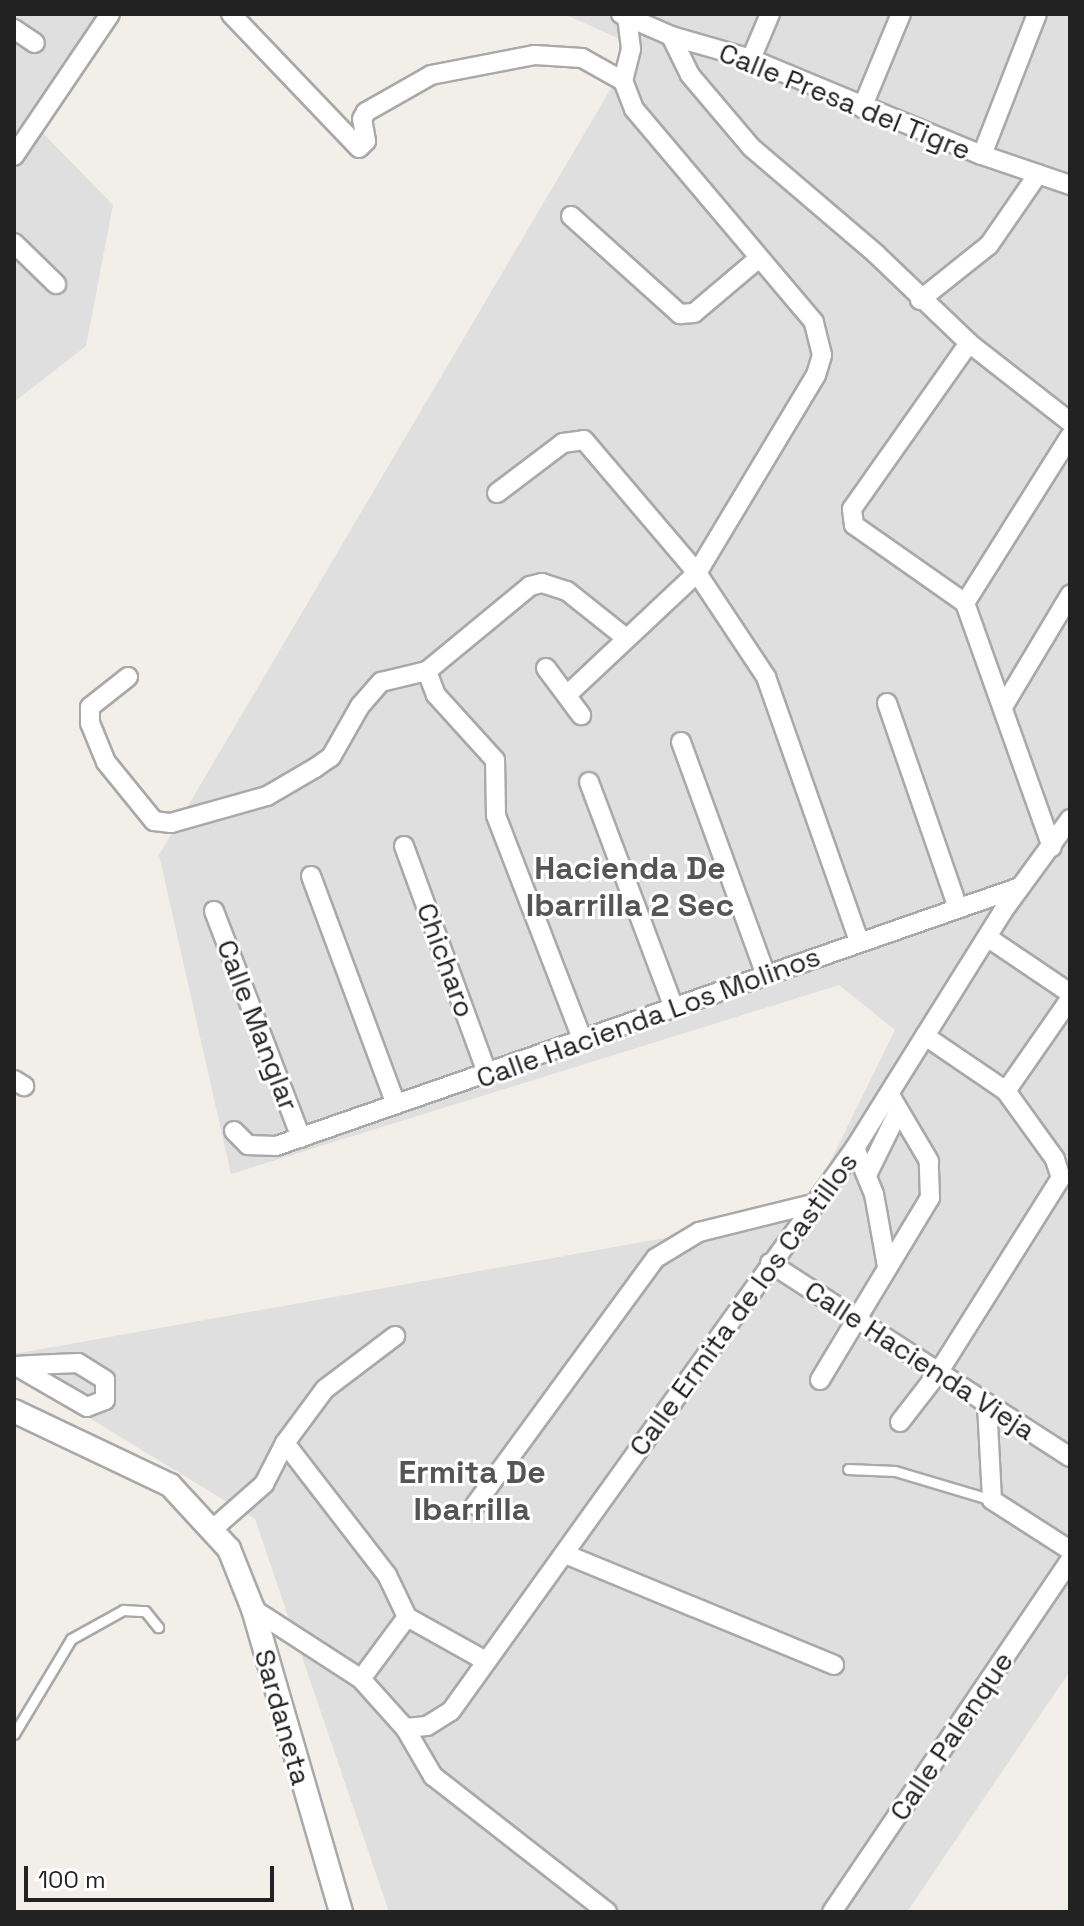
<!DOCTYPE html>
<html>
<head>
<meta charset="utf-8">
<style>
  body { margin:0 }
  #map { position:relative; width:1084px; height:1926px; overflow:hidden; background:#f2efe9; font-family:"Space Grotesk",sans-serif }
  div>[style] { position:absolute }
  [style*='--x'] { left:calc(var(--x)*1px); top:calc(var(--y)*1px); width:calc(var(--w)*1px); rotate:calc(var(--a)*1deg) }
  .residential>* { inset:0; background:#e0dfdf }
  .roads { filter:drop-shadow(2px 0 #a9a9a9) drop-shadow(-2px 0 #a9a9a9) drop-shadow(0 2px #a9a9a9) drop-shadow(0 -2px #a9a9a9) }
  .service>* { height:9px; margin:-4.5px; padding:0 4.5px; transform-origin:4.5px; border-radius:4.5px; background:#fff }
  .minor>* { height:18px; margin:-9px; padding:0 9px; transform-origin:9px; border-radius:9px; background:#fff }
  .tertiary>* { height:22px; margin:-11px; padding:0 11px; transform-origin:11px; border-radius:11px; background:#fff }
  span { translate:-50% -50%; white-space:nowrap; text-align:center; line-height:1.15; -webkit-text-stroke:6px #fff; paint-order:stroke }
  .street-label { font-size:28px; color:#222 }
  .quarter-label { font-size:32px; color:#555; font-weight:700 }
  .frame { position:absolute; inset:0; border:16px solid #222; pointer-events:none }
  .scale { position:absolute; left:24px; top:1866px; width:250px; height:36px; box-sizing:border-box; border:4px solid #222; border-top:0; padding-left:10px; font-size:24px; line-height:28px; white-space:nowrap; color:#222; -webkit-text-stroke:6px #fff; paint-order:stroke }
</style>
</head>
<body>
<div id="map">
  <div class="residential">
    <i style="clip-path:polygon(14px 14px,110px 14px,38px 128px,113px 205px,86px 346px,14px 402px)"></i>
    <i style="clip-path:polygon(564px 14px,1070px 14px,1070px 1671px,907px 1912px,389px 1912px,255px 1519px,14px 1372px,14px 1354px,805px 1213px,895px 1030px,839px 985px,231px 1174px,159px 855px,636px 46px)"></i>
  </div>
  <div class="roads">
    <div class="service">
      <i style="--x:848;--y:1469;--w:47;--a:2.4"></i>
      <i style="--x:895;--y:1471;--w:101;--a:16.6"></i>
      <i style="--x:14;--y:1734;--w:111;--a:-59"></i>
      <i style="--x:71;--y:1639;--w:60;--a:-29.1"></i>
      <i style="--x:123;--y:1610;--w:22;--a:3"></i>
      <i style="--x:145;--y:1611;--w:21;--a:51"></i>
    </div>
    <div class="minor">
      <i style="--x:231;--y:14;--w:185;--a:46.3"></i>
      <i style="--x:359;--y:148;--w:10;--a:-45"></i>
      <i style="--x:366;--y:141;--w:22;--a:-100"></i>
      <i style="--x:362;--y:119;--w:8;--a:-60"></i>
      <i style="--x:366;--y:112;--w:75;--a:-29.6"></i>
      <i style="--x:431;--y:75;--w:106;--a:-10.9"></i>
      <i style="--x:535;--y:55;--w:47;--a:3.7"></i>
      <i style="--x:582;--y:58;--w:47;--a:29.3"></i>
      <i style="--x:621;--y:14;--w:55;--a:23.7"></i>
      <i style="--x:671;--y:36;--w:83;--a:16"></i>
      <i style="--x:751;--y:59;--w:250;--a:22.6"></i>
      <i style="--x:982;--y:155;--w:93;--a:18.8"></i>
      <i style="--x:14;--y:29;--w:25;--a:34"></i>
      <i style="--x:671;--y:36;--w:43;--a:64"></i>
      <i style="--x:690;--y:75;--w:96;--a:49.7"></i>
      <i style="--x:752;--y:148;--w:163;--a:40.5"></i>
      <i style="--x:876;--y:254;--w:129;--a:43.7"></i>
      <i style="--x:969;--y:343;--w:128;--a:38"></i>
      <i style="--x:751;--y:59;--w:49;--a:-67.1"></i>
      <i style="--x:862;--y:108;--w:102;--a:-67.5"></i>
      <i style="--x:982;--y:155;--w:151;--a:-68.7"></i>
      <i style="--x:14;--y:156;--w:171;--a:-55.9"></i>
      <i style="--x:571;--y:216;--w:147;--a:42"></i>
      <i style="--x:680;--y:314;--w:14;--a:-4"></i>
      <i style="--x:694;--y:313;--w:85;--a:-40.2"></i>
      <i style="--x:14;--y:243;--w:59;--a:44.3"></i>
      <i style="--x:920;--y:300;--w:88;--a:-38.6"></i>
      <i style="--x:989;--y:245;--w:86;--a:-55.4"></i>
      <i style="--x:969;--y:343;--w:203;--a:125.2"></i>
      <i style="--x:852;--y:509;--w:16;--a:83"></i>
      <i style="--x:854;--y:525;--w:136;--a:35.1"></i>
      <i style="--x:965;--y:603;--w:259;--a:70.4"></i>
      <i style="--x:497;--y:493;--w:83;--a:-37.1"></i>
      <i style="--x:563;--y:443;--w:21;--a:-8"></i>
      <i style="--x:584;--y:440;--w:175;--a:49.6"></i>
      <i style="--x:697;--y:573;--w:125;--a:56.4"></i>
      <i style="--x:766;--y:677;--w:280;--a:70.6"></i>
      <i style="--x:965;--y:603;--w:197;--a:-57.8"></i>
      <i style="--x:546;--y:668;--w:59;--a:53.3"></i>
      <i style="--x:128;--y:677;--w:48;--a:141.7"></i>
      <i style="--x:90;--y:707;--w:16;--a:90"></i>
      <i style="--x:90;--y:723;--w:42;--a:67.7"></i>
      <i style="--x:106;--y:762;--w:76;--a:50.9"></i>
      <i style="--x:154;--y:821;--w:17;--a:7"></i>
      <i style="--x:171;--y:823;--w:100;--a:-15.7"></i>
      <i style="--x:267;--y:796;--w:56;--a:-30.3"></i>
      <i style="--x:315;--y:768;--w:19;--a:-35"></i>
      <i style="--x:331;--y:757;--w:59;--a:-60.4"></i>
      <i style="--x:360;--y:706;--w:32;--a:-49"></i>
      <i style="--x:381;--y:682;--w:47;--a:-13.4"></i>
      <i style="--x:567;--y:695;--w:178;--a:-43.2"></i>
      <i style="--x:697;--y:573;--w:231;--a:-59"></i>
      <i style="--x:816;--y:375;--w:21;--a:-73"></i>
      <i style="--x:822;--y:355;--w:34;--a:-104"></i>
      <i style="--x:814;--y:322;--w:279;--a:-130.2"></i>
      <i style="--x:634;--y:109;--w:30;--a:-111"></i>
      <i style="--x:623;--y:81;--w:33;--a:-76"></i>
      <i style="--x:631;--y:49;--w:35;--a:-97"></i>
      <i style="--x:887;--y:703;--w:214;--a:70.9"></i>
      <i style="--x:1003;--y:707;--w:131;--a:-59.1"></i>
      <i style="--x:681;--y:742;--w:248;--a:70"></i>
      <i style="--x:589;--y:782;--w:241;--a:69.4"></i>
      <i style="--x:404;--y:846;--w:244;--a:69.9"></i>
      <i style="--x:311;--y:876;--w:243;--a:69.6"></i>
      <i style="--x:214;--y:911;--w:243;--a:69"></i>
      <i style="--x:987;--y:937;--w:100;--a:34"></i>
      <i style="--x:583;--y:1041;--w:242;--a:-111.1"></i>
      <i style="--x:496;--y:815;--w:55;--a:-91"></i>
      <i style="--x:495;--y:760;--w:88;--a:-132.2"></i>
      <i style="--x:436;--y:695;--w:26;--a:-111"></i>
      <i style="--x:427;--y:671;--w:134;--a:-39.5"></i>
      <i style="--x:530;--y:586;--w:12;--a:-14"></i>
      <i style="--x:542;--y:583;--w:26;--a:18"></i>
      <i style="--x:567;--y:591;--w:75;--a:38.5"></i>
      <i style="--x:14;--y:1080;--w:12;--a:31"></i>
      <i style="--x:1006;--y:1091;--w:112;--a:-55.2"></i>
      <i style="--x:234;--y:1131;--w:20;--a:45"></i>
      <i style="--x:248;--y:1145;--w:28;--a:2"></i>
      <i style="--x:276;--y:1146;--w:788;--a:-19.19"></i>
      <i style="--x:855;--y:1148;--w:50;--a:67.6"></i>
      <i style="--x:874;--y:1194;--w:73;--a:79.8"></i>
      <i style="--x:868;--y:1173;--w:70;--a:-63.8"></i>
      <i style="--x:770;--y:1263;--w:357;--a:32.9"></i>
      <i style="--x:14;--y:1366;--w:2;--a:0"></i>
      <i style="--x:16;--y:1366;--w:16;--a:-4"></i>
      <i style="--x:32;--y:1365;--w:46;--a:-2.5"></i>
      <i style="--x:78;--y:1363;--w:32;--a:32"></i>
      <i style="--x:105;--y:1380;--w:20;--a:90"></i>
      <i style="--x:105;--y:1400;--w:19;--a:159"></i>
      <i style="--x:87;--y:1407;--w:82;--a:-150"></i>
      <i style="--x:820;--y:1380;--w:213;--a:-58.9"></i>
      <i style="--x:930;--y:1198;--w:37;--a:-92"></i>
      <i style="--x:929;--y:1161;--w:77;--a:-120.6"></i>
      <i style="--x:987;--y:1404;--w:96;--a:87"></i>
      <i style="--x:992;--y:1500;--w:93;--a:32.7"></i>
      <i style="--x:900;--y:1422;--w:62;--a:-52.2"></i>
      <i style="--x:938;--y:1373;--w:231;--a:-57.8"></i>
      <i style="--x:1061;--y:1178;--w:20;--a:-108"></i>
      <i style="--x:1055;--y:1159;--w:84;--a:-125.8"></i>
      <i style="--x:1006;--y:1091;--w:98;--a:-145.8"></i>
      <i style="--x:285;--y:1443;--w:167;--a:52.3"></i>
      <i style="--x:387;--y:1575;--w:47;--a:64.5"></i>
      <i style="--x:407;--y:1617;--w:90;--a:29.1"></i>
      <i style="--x:475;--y:1505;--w:306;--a:-53.8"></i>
      <i style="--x:656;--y:1258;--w:50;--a:-31.2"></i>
      <i style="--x:699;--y:1232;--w:116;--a:-13.9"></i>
      <i style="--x:214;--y:1528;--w:67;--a:-41.3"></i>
      <i style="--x:264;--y:1484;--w:46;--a:-62.9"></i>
      <i style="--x:285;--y:1443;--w:67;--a:-53.5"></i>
      <i style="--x:325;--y:1389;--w:88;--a:-37.1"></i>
      <i style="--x:565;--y:1554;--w:291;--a:22.4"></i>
      <i style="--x:253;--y:1609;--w:129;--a:32.9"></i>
      <i style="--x:361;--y:1679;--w:66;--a:48.1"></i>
      <i style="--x:405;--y:1728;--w:56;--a:59.7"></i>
      <i style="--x:433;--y:1776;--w:221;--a:38"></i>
      <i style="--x:361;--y:1679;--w:77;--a:-53.4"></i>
      <i style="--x:405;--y:1728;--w:22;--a:-5"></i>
      <i style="--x:427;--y:1726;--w:28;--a:-32"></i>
      <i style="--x:451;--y:1711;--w:693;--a:-54.34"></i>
      <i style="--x:855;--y:1148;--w:279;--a:-58"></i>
      <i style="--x:1003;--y:911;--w:114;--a:-53.9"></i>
      <i style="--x:832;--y:1912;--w:425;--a:-55.9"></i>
    </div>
    <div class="tertiary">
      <i style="--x:14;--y:1411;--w:173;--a:25.4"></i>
      <i style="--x:170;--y:1485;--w:87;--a:47.3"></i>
      <i style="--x:229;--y:1549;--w:65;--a:68.2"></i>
      <i style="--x:253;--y:1609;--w:316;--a:73.8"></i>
    </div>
  </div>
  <div class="street-label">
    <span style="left:845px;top:101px;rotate:22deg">Calle Presa del Tigre</span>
    <span style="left:446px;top:960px;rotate:70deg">Chicharo</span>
    <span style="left:648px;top:1017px;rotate:-20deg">Calle Hacienda Los Molinos</span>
    <span style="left:258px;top:1025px;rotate:69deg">Calle Manglar</span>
    <span style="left:743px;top:1304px;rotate:-54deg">Calle Ermita de los Castillos</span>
    <span style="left:920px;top:1360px;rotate:33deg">Calle Hacienda Vieja</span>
    <span style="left:283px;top:1717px;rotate:74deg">Sardaneta</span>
    <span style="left:951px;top:1736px;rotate:-56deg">Calle Palenque</span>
  </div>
  <div class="quarter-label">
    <span style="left:630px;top:887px">Hacienda De<br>Ibarrilla 2 Sec</span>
    <span style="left:472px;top:1491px">Ermita De<br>Ibarrilla</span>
  </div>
  <div class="frame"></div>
  <div class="scale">100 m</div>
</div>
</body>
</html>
